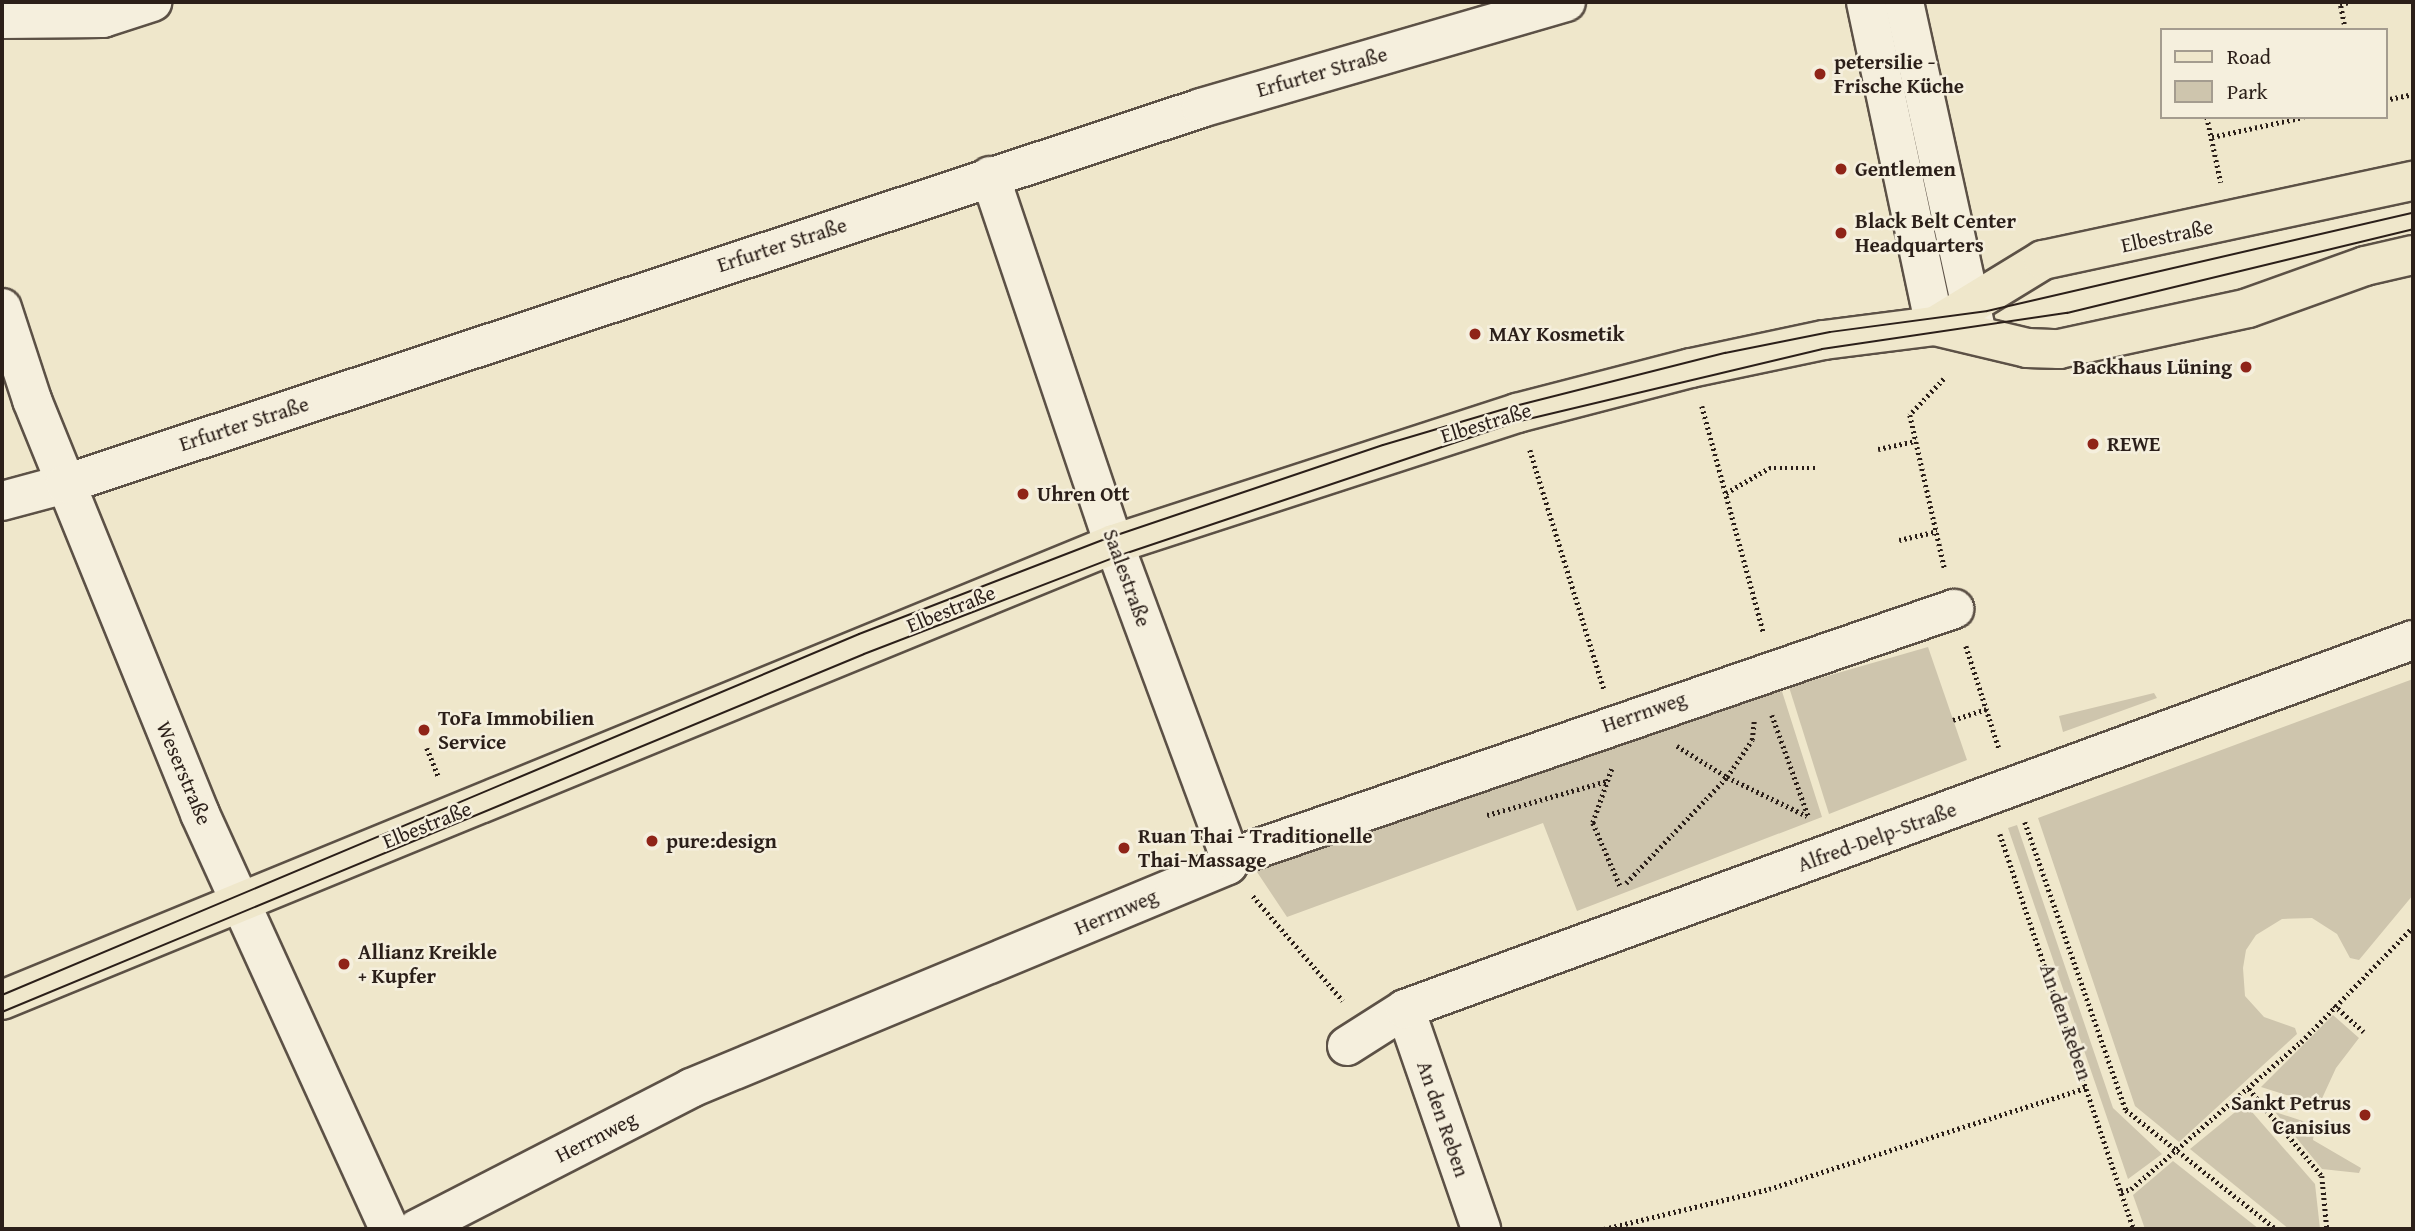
<!DOCTYPE html>
<html>
<head>
<meta charset="utf-8">
<style>
  body { margin:0 }
  #map { position:relative; width:2415px; height:1231px; overflow:hidden; background:#efe7cb; font-family:"Gentium Book Plus",serif }
  div>[style] { position:absolute }
  [style*='--x'] { left:calc(var(--x)*1px); top:calc(var(--y)*1px); width:calc(var(--w)*1px); rotate:calc(var(--a)*1deg) }
  .green>* { inset:0; background:#cec5ad }
  .path>* { height:4.5px; margin-top:-2.25px; transform-origin:0; background:repeating-linear-gradient(90deg,#2b1f19 0 2px,transparent 0 5.5px) }
  .roads { filter:drop-shadow(2px 0 #5c5146) drop-shadow(-2px 0 #5c5146) drop-shadow(0 2px #5c5146) drop-shadow(0 -2px #5c5146) }
  .minor>* { height:38px; margin:-19px; padding:0 19px; transform-origin:19px; border-radius:19px; background:#f5efdd }
  .major>* { height:38px; margin:-19px; padding:0 19px; transform-origin:19px; border-radius:19px; background:#efe7cb }
  .tram>* { height:2px; margin:-1px; padding:0 1px; transform-origin:1px; border-radius:1px; background:#2b1f19 }
  .dots>* { width:19px; height:19px; translate:-50% -50%; box-sizing:border-box; border:4px solid #f5efdd; border-radius:50% }
  span { translate:-50% -50%; white-space:nowrap; text-align:center; line-height:1.15; -webkit-text-stroke:5px #f5efdd; paint-order:stroke }
  .poi-label { font-size:21px; color:#2b1f19; font-weight:700 }
  .left { translate:0 -50%; text-align:left }
  .right { translate:-100% -50%; text-align:right }
  .street-label { font-size:21px; color:#2b1f19 }
  .frame { position:absolute; inset:0; border:4px solid #2b1f19; pointer-events:none }
  .legend { position:absolute; left:2160px; top:28px; width:228px; height:91px; box-sizing:border-box; background:#f5efdd; border:2px solid #a49c8f; margin:0; padding:9px 12px; list-style:none; font-size:21px; color:#2b1f19 }
  .legend li { display:flex; align-items:center; gap:14px; height:35px }
  .legend b { width:35px; border:2px solid #a49c8f }
</style>
</head>
<body>
<div id="map">
  <div class="green">
    <i style="clip-path:polygon(1928px 647px,1967px 760px,1829px 814px,1789px 687px)"></i>
    <i style="clip-path:polygon(2413px 679px,2413px 895px,2359px 960px,2350px 958px,2337px 934px,2312px 918px,2282px 919px,2256px 935px,2246px 950px,2243px 968px,2245px 996px,2264px 1017px,2295px 1028px,2297px 1034px,2179px 1142px,2135px 1106px,2038px 818px)"></i>
    <i style="clip-path:polygon(1779px 682px,1822px 817px,1577px 911px,1543px 823px,1287px 917px,1251px 863px)"></i>
    <i style="clip-path:polygon(2154px 693px,2157px 698px,2063px 732px,2059px 716px)"></i>
    <i style="clip-path:polygon(2017px 825px,2113px 1108px,2162px 1154px,2128px 1179px,2008px 828px)"></i>
    <i style="clip-path:polygon(2333px 1015px,2359px 1038px,2336px 1068px,2319px 1105px,2261px 1087px)"></i>
    <i style="clip-path:polygon(2245px 1104px,2315px 1184px,2320px 1229px,2289px 1229px,2190px 1149px)"></i>
    <i style="clip-path:polygon(2275px 1112px,2315px 1125px,2313px 1140px,2361px 1168px,2359px 1173px,2322px 1169px)"></i>
    <i style="clip-path:polygon(2173px 1161px,2259px 1229px,2145px 1229px,2133px 1195px)"></i>
  </div>
  <div class="path">
    <i style="--x:2344;--y:24;--w:20;--a:-101"></i>
    <i style="--x:2340;--y:4;--w:10;--a:-11"></i>
    <i style="--x:2385;--y:100;--w:29;--a:-12"></i>
    <i style="--x:2207;--y:117;--w:67;--a:78"></i>
    <i style="--x:2212;--y:137;--w:94;--a:-12.3"></i>
    <i style="--x:1944;--y:379;--w:50;--a:133.4"></i>
    <i style="--x:1910;--y:415;--w:159;--a:77.3"></i>
    <i style="--x:1702;--y:406;--w:236;--a:74.8"></i>
    <i style="--x:1878;--y:449;--w:39;--a:-12"></i>
    <i style="--x:1530;--y:450;--w:250;--a:72.8"></i>
    <i style="--x:1726;--y:493;--w:50;--a:-30.2"></i>
    <i style="--x:1769;--y:468;--w:47;--a:0"></i>
    <i style="--x:1899;--y:540;--w:39;--a:-13"></i>
    <i style="--x:1966;--y:646;--w:107;--a:72.1"></i>
    <i style="--x:1772;--y:715;--w:109;--a:70.2"></i>
    <i style="--x:1953;--y:720;--w:35;--a:-18"></i>
    <i style="--x:1677;--y:746;--w:59;--a:31.8"></i>
    <i style="--x:1727;--y:777;--w:89;--a:26"></i>
    <i style="--x:427;--y:748;--w:31;--a:68"></i>
    <i style="--x:1612;--y:769;--w:57;--a:109.4"></i>
    <i style="--x:1593;--y:823;--w:71;--a:66.7"></i>
    <i style="--x:1487;--y:815;--w:125;--a:-15.8"></i>
    <i style="--x:2025;--y:822;--w:305;--a:70.7"></i>
    <i style="--x:2126;--y:1110;--w:191;--a:38.4"></i>
    <i style="--x:2000;--y:834;--w:417;--a:71.3"></i>
    <i style="--x:1626;--y:883;--w:146;--a:-46.4"></i>
    <i style="--x:1727;--y:777;--w:45;--a:-56"></i>
    <i style="--x:1752;--y:740;--w:20;--a:-84"></i>
    <i style="--x:1253;--y:896;--w:138;--a:49.4"></i>
    <i style="--x:2334;--y:1005;--w:40;--a:42"></i>
    <i style="--x:2249;--y:1089;--w:114;--a:50"></i>
    <i style="--x:2322;--y:1176;--w:53;--a:84.6"></i>
    <i style="--x:2121;--y:1192;--w:10;--a:-17"></i>
    <i style="--x:2131;--y:1189;--w:225;--a:-40.9"></i>
    <i style="--x:2301;--y:1042;--w:161;--a:-45.8"></i>
    <i style="--x:1604;--y:1229;--w:170;--a:-13.6"></i>
    <i style="--x:1769;--y:1189;--w:335;--a:-17.7"></i>
  </div>
  <div class="roads">
    <div class="minor">
      <i style="--x:1866;--y:2;--w:331;--a:78"></i>
      <i style="--x:1904;--y:2;--w:340;--a:77.6"></i>
      <i style="--x:2;--y:19;--w:101;--a:-0.6"></i>
      <i style="--x:103;--y:18;--w:52;--a:-18.1"></i>
      <i style="--x:990;--y:176;--w:388;--a:71.4"></i>
      <i style="--x:1114;--y:544;--w:335;--a:69.7"></i>
      <i style="--x:2;--y:308;--w:97;--a:71.9"></i>
      <i style="--x:32;--y:400;--w:447;--a:67.9"></i>
      <i style="--x:200;--y:814;--w:456;--a:65.5"></i>
      <i style="--x:2;--y:501;--w:65;--a:-15.1"></i>
      <i style="--x:65;--y:484;--w:1197;--a:-18.31"></i>
      <i style="--x:1201;--y:108;--w:380;--a:-16.2"></i>
      <i style="--x:1405;--y:1009;--w:233;--a:70.9"></i>
      <i style="--x:1347;--y:1046;--w:69;--a:-32.5"></i>
      <i style="--x:1405;--y:1009;--w:1073;--a:-20.11"></i>
      <i style="--x:417;--y:1229;--w:308;--a:-27.2"></i>
      <i style="--x:691;--y:1088;--w:581;--a:-22.55"></i>
      <i style="--x:1228;--y:865;--w:7;--a:-74"></i>
      <i style="--x:1230;--y:858;--w:766;--a:-18.98"></i>
    </div>
    <div class="major">
      <i style="--x:1935;--y:326;--w:127;--a:-31.4"></i>
      <i style="--x:2043;--y:260;--w:378;--a:-12.1"></i>
      <i style="--x:2;--y:1000;--w:1202;--a:-22.3"></i>
      <i style="--x:1114;--y:544;--w:424;--a:-18"></i>
      <i style="--x:1517;--y:413;--w:180;--a:-14.5"></i>
      <i style="--x:1691;--y:368;--w:136;--a:-11.9"></i>
      <i style="--x:1824;--y:340;--w:112;--a:-7.2"></i>
      <i style="--x:1935;--y:326;--w:95;--a:13.4"></i>
      <i style="--x:2027;--y:348;--w:32;--a:2"></i>
      <i style="--x:2059;--y:349;--w:193;--a:-12.2"></i>
      <i style="--x:2248;--y:308;--w:124;--a:-19.7"></i>
      <i style="--x:2365;--y:266;--w:49;--a:-12.9"></i>
    </div>
  </div>
  <div class="tram">
    <i style="--x:2;--y:995;--w:930;--a:-22.84"></i>
    <i style="--x:859;--y:634;--w:270;--a:-21.1"></i>
    <i style="--x:1111;--y:537;--w:287;--a:-18.7"></i>
    <i style="--x:1383;--y:445;--w:138;--a:-16.5"></i>
    <i style="--x:1515;--y:406;--w:217;--a:-14.2"></i>
    <i style="--x:1725;--y:353;--w:107;--a:-11.3"></i>
    <i style="--x:1830;--y:332;--w:158;--a:-7.6"></i>
    <i style="--x:1987;--y:311;--w:437;--a:-13"></i>
    <i style="--x:2;--y:1012;--w:933;--a:-22.55"></i>
    <i style="--x:864;--y:654;--w:272;--a:-21.1"></i>
    <i style="--x:1118;--y:556;--w:424;--a:-18.6"></i>
    <i style="--x:1520;--y:421;--w:310;--a:-13.4"></i>
    <i style="--x:1822;--y:349;--w:248;--a:-8.4"></i>
    <i style="--x:2067;--y:313;--w:356;--a:-13.6"></i>
  </div>
  <div class="dots">
    <i style="left:1820px;top:74px;background:#8f2418"></i>
    <i style="left:1841px;top:169px;background:#8f2418"></i>
    <i style="left:1841px;top:233px;background:#8f2418"></i>
    <i style="left:1475px;top:334px;background:#8f2418"></i>
    <i style="left:2246px;top:367px;background:#8f2418"></i>
    <i style="left:2093px;top:444px;background:#8f2418"></i>
    <i style="left:1023px;top:494px;background:#8f2418"></i>
    <i style="left:424px;top:730px;background:#8f2418"></i>
    <i style="left:652px;top:841px;background:#8f2418"></i>
    <i style="left:1124px;top:848px;background:#8f2418"></i>
    <i style="left:344px;top:964px;background:#8f2418"></i>
    <i style="left:2365px;top:1115px;background:#8f2418"></i>
  </div>
  <div class="poi-label">
    <span class="left" style="left:1834px;top:74px">petersilie -<br>Frische Küche</span>
    <span class="left" style="left:1855px;top:169px">Gentlemen</span>
    <span class="left" style="left:1855px;top:233px">Black Belt Center<br>Headquarters</span>
    <span class="left" style="left:1489px;top:334px">MAY Kosmetik</span>
    <span class="right" style="left:2232px;top:367px">Backhaus Lüning</span>
    <span class="left" style="left:2107px;top:444px">REWE</span>
    <span class="left" style="left:1037px;top:494px">Uhren Ott</span>
    <span class="left" style="left:438px;top:730px">ToFa Immobilien<br>Service</span>
    <span class="left" style="left:1138px;top:848px">Ruan Thai - Traditionelle<br>Thai-Massage</span>
    <span class="left" style="left:666px;top:841px">pure:design</span>
    <span class="left" style="left:358px;top:964px">Allianz Kreikle<br>+ Kupfer</span>
    <span class="right" style="left:2351px;top:1115px">Sankt Petrus<br>Canisius</span>
  </div>
  <div class="street-label">
    <span style="left:1322px;top:72px;rotate:-16deg">Erfurter Straße</span>
    <span style="left:2167px;top:236px;rotate:-12deg">Elbestraße</span>
    <span style="left:782px;top:245px;rotate:-18deg">Erfurter Straße</span>
    <span style="left:1486px;top:423px;rotate:-17deg">Elbestraße</span>
    <span style="left:244px;top:424px;rotate:-18deg">Erfurter Straße</span>
    <span style="left:1127px;top:578px;rotate:70deg">Saalestraße</span>
    <span style="left:951px;top:609px;rotate:-22deg">Elbestraße</span>
    <span style="left:1644px;top:712px;rotate:-19deg">Herrnweg</span>
    <span style="left:184px;top:773px;rotate:67deg">Weserstraße</span>
    <span style="left:427px;top:825px;rotate:-22deg">Elbestraße</span>
    <span style="left:1877px;top:837px;rotate:-20deg">Alfred-Delp-Straße</span>
    <span style="left:1116px;top:912px;rotate:-23deg">Herrnweg</span>
    <span style="left:2066px;top:1022px;rotate:71deg">An den Reben</span>
    <span style="left:1443px;top:1119px;rotate:71deg">An den Reben</span>
    <span style="left:596px;top:1137px;rotate:-27deg">Herrnweg</span>
  </div>
  <div class="frame"></div>
  <ul class="legend">
  <li><b style="height:9px;background:#efe7cb"></b>Road</li>
  <li><b style="height:19px;background:#cec5ad"></b>Park</li>
  </ul>
</div>
</body>
</html>
